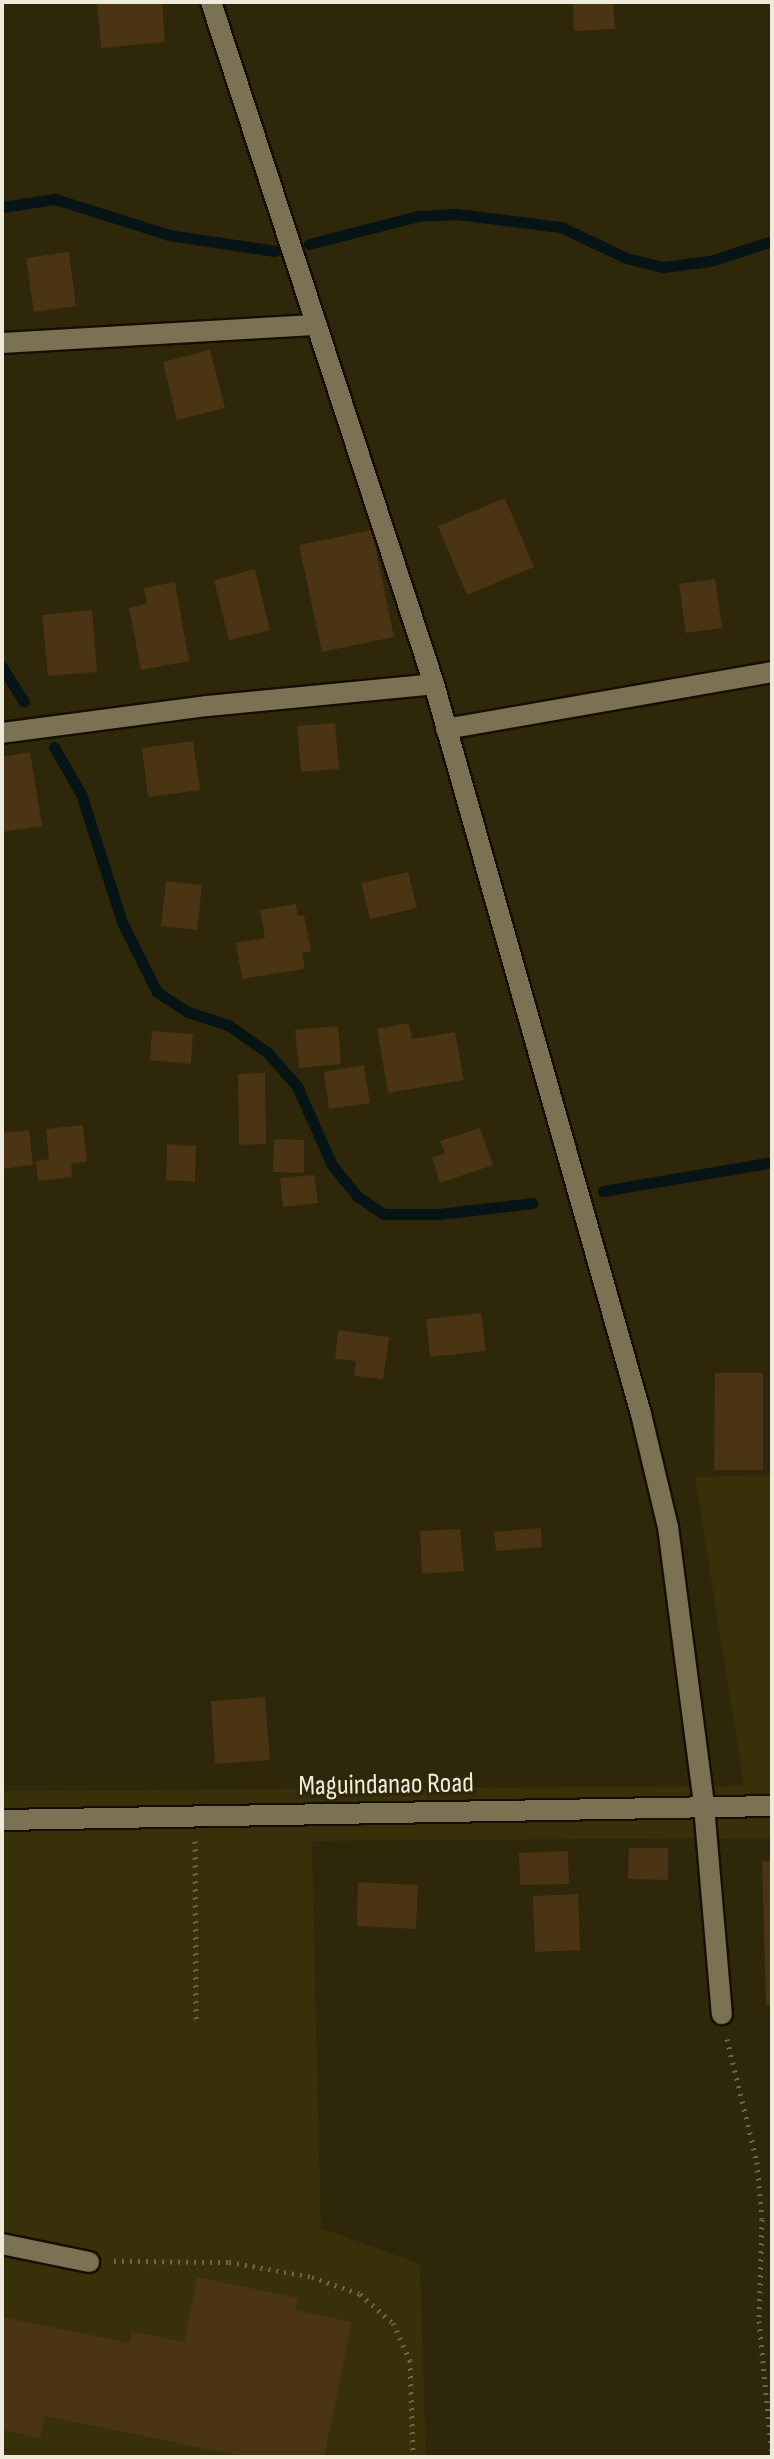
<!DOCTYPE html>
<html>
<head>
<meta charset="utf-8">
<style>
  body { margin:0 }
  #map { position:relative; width:774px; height:2459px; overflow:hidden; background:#2e2709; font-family:"Sofia Sans Condensed",sans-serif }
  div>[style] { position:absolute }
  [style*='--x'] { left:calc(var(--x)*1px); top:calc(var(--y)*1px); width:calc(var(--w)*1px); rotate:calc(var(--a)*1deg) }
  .built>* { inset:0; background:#383009 }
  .stream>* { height:11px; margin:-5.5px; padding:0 5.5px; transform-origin:5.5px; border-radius:5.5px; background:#071416 }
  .building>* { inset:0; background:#4a3414 }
  .path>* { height:5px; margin-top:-2.5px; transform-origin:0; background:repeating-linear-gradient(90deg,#6b654b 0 2px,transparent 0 8px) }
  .roads { filter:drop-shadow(2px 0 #160f00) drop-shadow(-2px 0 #160f00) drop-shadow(0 2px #160f00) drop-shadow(0 -2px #160f00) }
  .service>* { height:20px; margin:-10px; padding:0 10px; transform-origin:10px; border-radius:10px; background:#7a7253 }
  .minor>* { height:20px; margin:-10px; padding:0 10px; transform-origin:10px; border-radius:10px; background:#7a7253 }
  span { translate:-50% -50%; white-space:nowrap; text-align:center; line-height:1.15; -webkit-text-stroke:7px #2e2709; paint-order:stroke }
  .street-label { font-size:28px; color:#efebda }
  .frame { position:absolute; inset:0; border:4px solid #efebda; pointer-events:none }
</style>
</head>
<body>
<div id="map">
  <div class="built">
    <i style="clip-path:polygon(772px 1475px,772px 1838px,312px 1841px,321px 2228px,420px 2264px,426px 2457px,2px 2457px,2px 1791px,744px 1786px,695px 1477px)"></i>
  </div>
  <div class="stream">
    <i style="--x:2;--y:207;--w:54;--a:-8.6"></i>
    <i style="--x:55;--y:199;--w:120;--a:17.5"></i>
    <i style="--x:169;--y:235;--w:107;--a:8.6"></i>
    <i style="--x:309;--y:244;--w:113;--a:-14.4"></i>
    <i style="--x:418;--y:216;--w:38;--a:-3"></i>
    <i style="--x:456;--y:214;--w:106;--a:7.1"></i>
    <i style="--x:561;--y:227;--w:72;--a:25.5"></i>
    <i style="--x:626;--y:258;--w:38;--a:14"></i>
    <i style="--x:663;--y:267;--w:47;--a:-7.3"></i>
    <i style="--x:710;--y:261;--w:65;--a:-17.9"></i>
    <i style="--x:2;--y:667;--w:41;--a:57.8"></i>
    <i style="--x:54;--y:747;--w:54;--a:60.1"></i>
    <i style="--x:81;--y:794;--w:134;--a:72.2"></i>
    <i style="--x:122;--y:922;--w:78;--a:63.4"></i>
    <i style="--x:157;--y:992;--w:37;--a:33"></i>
    <i style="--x:188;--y:1012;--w:42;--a:18"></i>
    <i style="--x:228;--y:1025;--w:49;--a:35"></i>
    <i style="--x:268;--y:1053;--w:44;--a:48.7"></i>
    <i style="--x:297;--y:1086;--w:86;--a:66.1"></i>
    <i style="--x:332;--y:1165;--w:40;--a:51"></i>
    <i style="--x:357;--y:1196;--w:32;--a:34"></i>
    <i style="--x:384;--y:1214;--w:55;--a:0"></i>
    <i style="--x:439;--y:1214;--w:94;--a:-6.7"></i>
    <i style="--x:603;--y:1191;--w:171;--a:-9.7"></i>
  </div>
  <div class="building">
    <i style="clip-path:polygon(97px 2px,162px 2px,165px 42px,101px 48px)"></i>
    <i style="clip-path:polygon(573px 2px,613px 2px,615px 29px,574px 31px)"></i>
    <i style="clip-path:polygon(69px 252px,76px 306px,34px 312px,26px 258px)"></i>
    <i style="clip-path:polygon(210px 350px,225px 408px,177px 420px,163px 362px)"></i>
    <i style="clip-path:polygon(505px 498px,534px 567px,467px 595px,438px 526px)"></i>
    <i style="clip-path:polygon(372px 530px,394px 637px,322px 652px,299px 545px)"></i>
    <i style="clip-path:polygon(255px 569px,270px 630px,229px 640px,214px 580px)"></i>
    <i style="clip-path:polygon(715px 579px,722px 628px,686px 633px,679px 584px)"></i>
    <i style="clip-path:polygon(175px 582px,189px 661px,141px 670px,129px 608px,147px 604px,144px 588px)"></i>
    <i style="clip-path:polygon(92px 610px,97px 672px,48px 676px,42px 615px)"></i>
    <i style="clip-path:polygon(335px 723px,339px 769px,301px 772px,297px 726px)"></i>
    <i style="clip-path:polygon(193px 741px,200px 790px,148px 797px,142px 748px)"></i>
    <i style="clip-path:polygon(30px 752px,42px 826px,2px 832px,2px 757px)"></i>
    <i style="clip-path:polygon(408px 872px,417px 908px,370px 919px,361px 883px)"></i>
    <i style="clip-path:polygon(166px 881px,202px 885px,197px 930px,161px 926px)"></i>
    <i style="clip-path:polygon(296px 904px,298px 916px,304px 915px,311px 951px,302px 953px,305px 969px,242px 979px,236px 943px,265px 938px,260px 910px)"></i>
    <i style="clip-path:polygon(409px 1023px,412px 1039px,455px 1032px,464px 1080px,388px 1093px,377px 1029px)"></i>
    <i style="clip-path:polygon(338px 1026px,341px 1064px,299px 1068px,295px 1030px)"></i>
    <i style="clip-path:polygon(152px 1031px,193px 1034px,191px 1064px,150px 1060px)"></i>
    <i style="clip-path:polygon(364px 1065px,370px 1103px,329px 1109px,324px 1072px)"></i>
    <i style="clip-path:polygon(265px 1073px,266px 1144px,239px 1145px,238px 1074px)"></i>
    <i style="clip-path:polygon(83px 1125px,87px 1162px,71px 1163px,72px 1177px,38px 1181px,36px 1161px,49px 1159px,46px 1129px)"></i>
    <i style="clip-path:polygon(480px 1128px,493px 1165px,440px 1183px,432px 1158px,445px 1153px,440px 1141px)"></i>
    <i style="clip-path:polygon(29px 1130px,33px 1165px,2px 1169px,2px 1133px)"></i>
    <i style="clip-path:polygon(274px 1139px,304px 1140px,304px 1173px,273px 1172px)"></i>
    <i style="clip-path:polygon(167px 1144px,196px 1146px,195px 1182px,166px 1180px)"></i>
    <i style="clip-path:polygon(314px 1175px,318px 1203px,283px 1207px,280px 1178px)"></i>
    <i style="clip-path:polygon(481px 1313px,486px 1351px,430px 1357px,426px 1319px)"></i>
    <i style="clip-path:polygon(338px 1330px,389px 1337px,383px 1379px,354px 1376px,356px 1361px,335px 1359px)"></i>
    <i style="clip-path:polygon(715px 1373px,763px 1373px,763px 1470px,714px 1470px)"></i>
    <i style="clip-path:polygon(541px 1528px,542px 1547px,496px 1551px,494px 1532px)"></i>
    <i style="clip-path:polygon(460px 1529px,464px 1571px,422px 1574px,420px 1531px)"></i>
    <i style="clip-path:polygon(265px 1697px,270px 1760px,215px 1764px,211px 1701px)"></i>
    <i style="clip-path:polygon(629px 1848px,668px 1848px,668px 1880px,628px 1879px)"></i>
    <i style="clip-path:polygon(568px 1851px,569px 1884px,520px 1885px,519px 1853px)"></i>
    <i style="clip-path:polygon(762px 1861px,772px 1861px,772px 2005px,766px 2005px)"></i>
    <i style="clip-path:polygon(358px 1882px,418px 1885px,416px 1929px,357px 1926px)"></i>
    <i style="clip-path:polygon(578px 1894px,580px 1950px,535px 1952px,533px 1896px)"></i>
    <i style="clip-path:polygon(197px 2277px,298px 2298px,295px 2310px,352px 2322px,324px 2457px,247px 2457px,45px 2416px,40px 2438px,2px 2430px,2px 2317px,129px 2343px,132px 2331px,184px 2342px)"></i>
  </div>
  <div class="path">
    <i style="--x:195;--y:1841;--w:178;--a:89.7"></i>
    <i style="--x:727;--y:2039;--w:127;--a:76.3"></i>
    <i style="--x:757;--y:2162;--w:57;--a:85"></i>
    <i style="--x:762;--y:2219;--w:102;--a:91.7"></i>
    <i style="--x:759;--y:2321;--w:137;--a:84.5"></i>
    <i style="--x:114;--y:2261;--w:115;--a:0.5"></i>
    <i style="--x:229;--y:2262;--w:84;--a:10.2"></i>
    <i style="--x:312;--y:2277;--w:51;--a:19.5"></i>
    <i style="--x:360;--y:2294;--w:44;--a:41.3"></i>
    <i style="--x:393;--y:2323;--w:41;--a:65.3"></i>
    <i style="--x:410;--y:2360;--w:97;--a:88.2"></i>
  </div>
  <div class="roads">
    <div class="service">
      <i style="--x:2;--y:2244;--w:89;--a:11.7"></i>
    </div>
    <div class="minor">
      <i style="--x:211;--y:2;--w:718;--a:71.89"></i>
      <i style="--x:434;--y:684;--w:759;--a:74.17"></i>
      <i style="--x:641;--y:1414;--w:116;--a:76.6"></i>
      <i style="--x:668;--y:1527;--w:281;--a:82.6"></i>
      <i style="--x:704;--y:1806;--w:209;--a:85.1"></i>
      <i style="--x:2;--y:343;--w:315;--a:-3.3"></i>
      <i style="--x:446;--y:729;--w:331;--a:-9.9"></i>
      <i style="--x:2;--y:733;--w:207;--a:-7.5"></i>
      <i style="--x:207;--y:706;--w:228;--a:-5.5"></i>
      <i style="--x:2;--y:1820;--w:770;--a:-1.04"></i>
    </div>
  </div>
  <div class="street-label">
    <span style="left:386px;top:1785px;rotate:-1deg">Maguindanao Road</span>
  </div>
  <div class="frame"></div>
</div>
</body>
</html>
